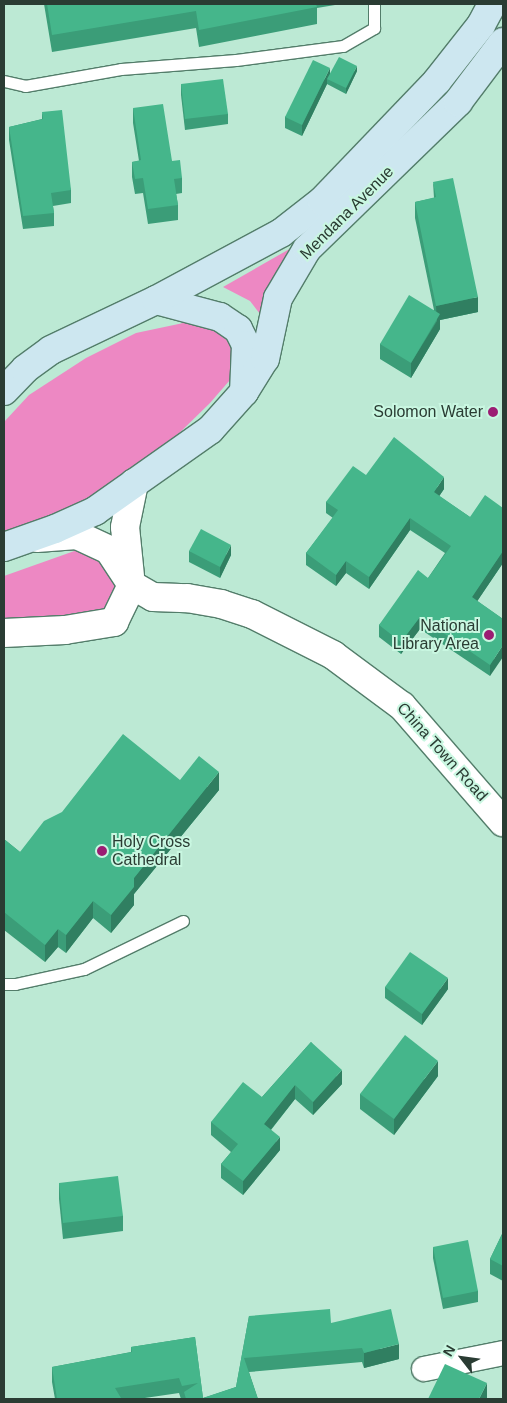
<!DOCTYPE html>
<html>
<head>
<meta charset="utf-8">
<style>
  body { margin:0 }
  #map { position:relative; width:507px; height:1403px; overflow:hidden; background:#bce9d4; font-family:Arial,sans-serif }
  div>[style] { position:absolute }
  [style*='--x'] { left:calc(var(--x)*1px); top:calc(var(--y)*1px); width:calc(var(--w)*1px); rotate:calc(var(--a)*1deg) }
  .green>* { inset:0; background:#ed88c3 }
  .roads { filter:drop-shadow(1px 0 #537d6a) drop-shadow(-1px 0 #537d6a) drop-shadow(0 1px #537d6a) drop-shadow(0 -1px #537d6a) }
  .service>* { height:11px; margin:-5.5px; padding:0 5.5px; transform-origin:5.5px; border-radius:5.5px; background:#fff }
  .minor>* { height:24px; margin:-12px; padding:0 12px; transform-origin:12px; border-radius:12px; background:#fff }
  .tertiary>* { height:28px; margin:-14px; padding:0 14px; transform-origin:14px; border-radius:14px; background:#fff }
  .secondary>* { height:28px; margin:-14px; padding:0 14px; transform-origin:14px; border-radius:14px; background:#cde7f0 }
  .wall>* { inset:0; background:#3b9d78 }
  .shaded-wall>* { inset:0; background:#307f61 }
  .building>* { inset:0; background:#45b68b }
  .dots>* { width:14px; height:14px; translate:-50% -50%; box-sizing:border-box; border:2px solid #c9f7e1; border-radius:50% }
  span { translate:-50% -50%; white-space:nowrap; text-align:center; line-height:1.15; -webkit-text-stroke:4px #c9f7e1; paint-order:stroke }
  .street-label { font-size:16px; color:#2a3c33 }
  .poi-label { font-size:16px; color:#2a3c33 }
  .right { translate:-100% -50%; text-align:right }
  .left { translate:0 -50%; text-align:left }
  .frame { position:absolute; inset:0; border:5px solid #2a3c33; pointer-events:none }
  .north { position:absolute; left:437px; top:1333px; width:50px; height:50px; -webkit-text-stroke:4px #c9f7e1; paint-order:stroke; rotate:300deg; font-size:14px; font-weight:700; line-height:20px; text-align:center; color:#2a3c33 }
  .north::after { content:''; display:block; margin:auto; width:18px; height:22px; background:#2a3c33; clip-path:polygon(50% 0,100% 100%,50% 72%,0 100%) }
</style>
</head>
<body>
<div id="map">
  <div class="green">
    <i style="clip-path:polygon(300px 243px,267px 323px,250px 301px,223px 287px)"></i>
    <i style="clip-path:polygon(188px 322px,212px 323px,234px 344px,237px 361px,230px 380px,210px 403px,167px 445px,107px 488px,57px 515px,4px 533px,4px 422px,29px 395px,86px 358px,136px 333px)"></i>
    <i style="clip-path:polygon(80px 549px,106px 556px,120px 594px,101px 616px,4px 624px,4px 576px)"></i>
  </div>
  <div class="roads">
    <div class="service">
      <i style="--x:4;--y:81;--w:22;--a:13"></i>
      <i style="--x:25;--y:86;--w:97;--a:-10"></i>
      <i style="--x:121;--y:69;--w:115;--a:-4.5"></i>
      <i style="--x:236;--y:60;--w:108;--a:-7.5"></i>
      <i style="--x:343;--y:46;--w:36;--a:-30"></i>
      <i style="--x:374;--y:28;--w:24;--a:-90"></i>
      <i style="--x:4;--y:984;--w:11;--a:0"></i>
      <i style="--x:15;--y:984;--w:71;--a:-12.3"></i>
      <i style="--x:84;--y:969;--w:110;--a:-25.9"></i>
    </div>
    <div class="minor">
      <i style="--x:424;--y:1369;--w:81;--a:-11.4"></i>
    </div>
    <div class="tertiary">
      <i style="--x:37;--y:538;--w:40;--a:-4.3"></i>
      <i style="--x:77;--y:535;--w:35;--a:25"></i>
      <i style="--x:109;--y:550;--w:42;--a:56.7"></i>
      <i style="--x:132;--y:585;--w:24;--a:30"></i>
      <i style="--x:153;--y:597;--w:34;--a:2"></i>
      <i style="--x:187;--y:598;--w:35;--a:10"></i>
      <i style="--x:221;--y:604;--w:33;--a:18"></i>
      <i style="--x:252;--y:614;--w:91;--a:26.8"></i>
      <i style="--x:333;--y:655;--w:86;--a:36.5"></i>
      <i style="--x:402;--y:706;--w:154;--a:49"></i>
      <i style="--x:130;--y:576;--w:49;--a:-95.8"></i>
      <i style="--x:125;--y:527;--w:45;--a:-78.4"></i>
      <i style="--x:4;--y:633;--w:61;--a:-2.8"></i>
      <i style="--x:65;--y:630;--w:50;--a:-9.3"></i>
      <i style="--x:114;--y:622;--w:41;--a:-64.1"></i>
    </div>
    <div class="secondary">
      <i style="--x:156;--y:300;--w:66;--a:14.9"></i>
      <i style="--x:220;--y:317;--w:22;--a:34"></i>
      <i style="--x:238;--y:329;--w:18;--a:63"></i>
      <i style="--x:246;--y:345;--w:47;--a:92.4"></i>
      <i style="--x:4;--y:391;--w:30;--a:-46"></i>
      <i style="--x:25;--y:369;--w:32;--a:-36"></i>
      <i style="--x:51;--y:350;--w:116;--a:-25.5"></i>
      <i style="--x:156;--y:300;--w:142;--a:-28.2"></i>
      <i style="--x:281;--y:233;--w:52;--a:-38"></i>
      <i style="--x:322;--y:201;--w:166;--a:-46.2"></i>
      <i style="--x:437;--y:81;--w:71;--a:-51.8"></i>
      <i style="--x:481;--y:25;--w:24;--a:-62"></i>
      <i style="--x:4;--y:547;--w:54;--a:-19.4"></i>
      <i style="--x:55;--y:529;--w:44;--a:-24.2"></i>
      <i style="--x:95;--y:511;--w:141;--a:-35.2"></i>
      <i style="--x:210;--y:430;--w:51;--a:-48.2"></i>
      <i style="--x:244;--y:392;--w:39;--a:-58"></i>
      <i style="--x:265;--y:359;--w:62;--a:-78"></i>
      <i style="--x:278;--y:298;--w:57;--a:-59.4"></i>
      <i style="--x:307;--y:249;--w:211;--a:-44.2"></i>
      <i style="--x:458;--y:102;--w:75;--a:-53.1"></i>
    </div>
  </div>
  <div class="wall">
    <i style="clip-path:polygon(44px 4px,341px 4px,317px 8px,317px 24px,199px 47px,196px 28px,52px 52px)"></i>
    <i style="clip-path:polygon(357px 71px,346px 94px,327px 84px,302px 136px,285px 128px,285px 117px,330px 74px)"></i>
    <i style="clip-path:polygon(181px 84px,228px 114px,228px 124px,185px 130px,181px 95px)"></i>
    <i style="clip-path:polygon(133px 108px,172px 161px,182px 178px,182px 193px,176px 194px,178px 205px,178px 220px,148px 224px,143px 193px,135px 194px,132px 177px,132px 162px,139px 161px,133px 123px)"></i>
    <i style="clip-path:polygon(42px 112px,71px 190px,71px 203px,53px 206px,54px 213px,54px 226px,23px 229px,9px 140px,9px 127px,42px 119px)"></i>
    <i style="clip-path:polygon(433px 182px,478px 312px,440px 320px,440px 329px,411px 378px,380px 359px,380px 344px,434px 310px,415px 218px,415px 202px,434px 198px)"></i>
    <i style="clip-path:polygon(366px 475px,444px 489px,439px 496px,470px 517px,503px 508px,503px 563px,477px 601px,503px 619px,490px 676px,420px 629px,401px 654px,379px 637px,379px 625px,428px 578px,445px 553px,410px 530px,369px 589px,346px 573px,336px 586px,306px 565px,306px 553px,333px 518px,326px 513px,326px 502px)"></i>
    <i style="clip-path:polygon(189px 551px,231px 555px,220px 578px,189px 562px)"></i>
    <i style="clip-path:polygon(503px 750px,503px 765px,502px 762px,502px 752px)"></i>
    <i style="clip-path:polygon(180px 780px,219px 790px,134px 894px,134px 905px,111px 933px,93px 918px,66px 953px,58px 947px,45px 962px,4px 930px,4px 839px,20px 852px)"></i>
    <i style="clip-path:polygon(385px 987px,448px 989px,422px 1025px,385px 998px)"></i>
    <i style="clip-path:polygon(311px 1042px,342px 1084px,313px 1115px,295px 1099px,271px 1130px,280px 1150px,243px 1195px,221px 1178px,221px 1164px,231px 1152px,211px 1135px,211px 1122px,262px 1097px)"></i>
    <i style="clip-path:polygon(438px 1076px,394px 1135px,360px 1109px,360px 1094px)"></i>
    <i style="clip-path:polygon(59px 1183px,123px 1216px,123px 1231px,63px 1239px,59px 1199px)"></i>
    <i style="clip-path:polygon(503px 1232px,503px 1281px,490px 1274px,490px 1259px)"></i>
    <i style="clip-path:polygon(433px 1247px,478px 1291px,478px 1302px,443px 1309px,433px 1258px)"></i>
    <i style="clip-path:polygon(249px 1316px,331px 1323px,399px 1359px,364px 1368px,362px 1362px,249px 1372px,258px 1399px,181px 1399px,179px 1393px,138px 1399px,55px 1399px,52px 1382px,52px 1367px,131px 1352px,131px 1347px,195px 1337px,203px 1398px,236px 1387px)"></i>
  </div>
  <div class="shaded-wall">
    <i style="clip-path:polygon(357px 66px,357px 71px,346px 94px,346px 88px)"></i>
    <i style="clip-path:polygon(330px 68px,330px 79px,327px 79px,327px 84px,302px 136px,302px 125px)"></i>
    <i style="clip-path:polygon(478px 297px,478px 312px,440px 320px,440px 329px,411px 378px,411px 363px,437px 321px,436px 306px)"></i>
    <i style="clip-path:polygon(444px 477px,444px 489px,434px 504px,434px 492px)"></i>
    <i style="clip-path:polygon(410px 518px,410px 530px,369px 589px,369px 577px)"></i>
    <i style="clip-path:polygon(231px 545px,231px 555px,220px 578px,220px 567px)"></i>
    <i style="clip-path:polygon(503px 551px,503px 563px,472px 609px,472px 597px)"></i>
    <i style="clip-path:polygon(346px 561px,346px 573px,336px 586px,336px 575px)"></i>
    <i style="clip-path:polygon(420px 617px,420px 629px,401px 654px,401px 642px)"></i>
    <i style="clip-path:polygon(503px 645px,503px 657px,490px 676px,490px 665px)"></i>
    <i style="clip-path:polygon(219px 772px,219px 790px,134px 894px,134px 905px,111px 933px,111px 915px,134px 878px)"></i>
    <i style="clip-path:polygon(93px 901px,93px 918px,66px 953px,66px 935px)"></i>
    <i style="clip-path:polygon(58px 929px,58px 947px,45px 962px,45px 945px)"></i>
    <i style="clip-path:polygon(448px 978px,448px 989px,422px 1025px,422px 1014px)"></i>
    <i style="clip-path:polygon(438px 1061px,438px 1076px,394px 1135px,394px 1119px)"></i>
    <i style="clip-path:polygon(342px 1070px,342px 1084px,313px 1115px,313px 1102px)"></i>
    <i style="clip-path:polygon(295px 1085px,295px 1099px,264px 1138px,264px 1124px)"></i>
    <i style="clip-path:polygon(280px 1137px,280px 1150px,243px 1195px,243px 1181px)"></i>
    <i style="clip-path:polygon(399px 1344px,399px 1359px,364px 1368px,364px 1353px)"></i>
    <i style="clip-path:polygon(487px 1383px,487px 1398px,486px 1399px,479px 1399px)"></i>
  </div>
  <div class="building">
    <i style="clip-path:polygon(47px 4px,316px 4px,317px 7px,199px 30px,196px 11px,52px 35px)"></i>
    <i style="clip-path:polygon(339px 57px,357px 66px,346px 88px,327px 79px)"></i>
    <i style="clip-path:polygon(313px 60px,330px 68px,302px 125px,285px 117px)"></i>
    <i style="clip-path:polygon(223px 79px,228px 114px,185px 119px,181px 84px)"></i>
    <i style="clip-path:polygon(163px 104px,172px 161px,180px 160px,182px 178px,174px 179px,178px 205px,148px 209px,143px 178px,135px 179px,132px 162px,141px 160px,133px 108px)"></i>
    <i style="clip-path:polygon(62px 110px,71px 190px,51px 193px,54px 213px,23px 216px,9px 127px,43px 119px,42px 112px)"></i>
    <i style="clip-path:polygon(453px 178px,478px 297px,436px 306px,415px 202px,436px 197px,433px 182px)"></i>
    <i style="clip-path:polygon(409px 295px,440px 314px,411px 363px,380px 344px)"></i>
    <i style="clip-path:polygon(394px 437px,444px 477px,434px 492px,470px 517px,485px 495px,503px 508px,503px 551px,472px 597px,503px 619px,503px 645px,490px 665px,420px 617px,401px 642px,379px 625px,418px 570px,428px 578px,451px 546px,410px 518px,369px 577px,346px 561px,336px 575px,306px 553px,338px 510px,326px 502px,353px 466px,366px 475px)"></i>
    <i style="clip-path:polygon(201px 529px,231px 545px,220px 567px,189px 551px)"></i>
    <i style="clip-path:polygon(123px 734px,180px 780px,199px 756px,219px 772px,134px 878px,134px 887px,111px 915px,93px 901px,66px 935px,58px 929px,45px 945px,4px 912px,4px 839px,20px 852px,44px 821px,62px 812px)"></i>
    <i style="clip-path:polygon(410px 952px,448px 978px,422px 1014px,385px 987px)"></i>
    <i style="clip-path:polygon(405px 1035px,438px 1061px,394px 1119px,360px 1094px)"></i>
    <i style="clip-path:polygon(311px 1042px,342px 1070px,313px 1102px,295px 1085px,264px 1124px,280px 1137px,243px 1181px,221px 1164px,238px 1144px,211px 1122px,243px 1082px,262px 1097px)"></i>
    <i style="clip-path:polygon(118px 1176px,123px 1216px,63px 1223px,59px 1183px)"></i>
    <i style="clip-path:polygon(503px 1232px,503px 1266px,490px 1259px)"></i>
    <i style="clip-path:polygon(468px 1240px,478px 1291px,443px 1298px,433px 1247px)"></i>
    <i style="clip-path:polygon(330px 1309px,331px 1323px,391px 1309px,399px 1344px,364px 1353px,362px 1348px,244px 1358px,258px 1399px,186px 1399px,184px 1392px,198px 1383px,182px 1386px,179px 1378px,115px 1388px,121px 1398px,115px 1399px,57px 1399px,52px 1367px,132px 1352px,131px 1347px,195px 1337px,203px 1398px,236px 1387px,249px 1316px)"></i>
    <i style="clip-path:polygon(445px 1364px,487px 1383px,479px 1399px,428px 1399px)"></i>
  </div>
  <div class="dots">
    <i style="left:493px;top:412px;background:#9b1d73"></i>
    <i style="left:489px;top:635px;background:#9b1d73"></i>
    <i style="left:102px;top:851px;background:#9b1d73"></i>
  </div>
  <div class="street-label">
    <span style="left:347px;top:213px;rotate:-45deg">Mendana Avenue</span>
    <span style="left:442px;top:752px;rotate:48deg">China Town Road</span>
  </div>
  <div class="poi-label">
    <span class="right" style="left:483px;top:412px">Solomon Water</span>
    <span class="right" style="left:479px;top:635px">National<br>Library Area</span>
    <span class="left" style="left:112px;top:851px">Holy Cross<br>Cathedral</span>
  </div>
  <div class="frame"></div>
  <div class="north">N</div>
</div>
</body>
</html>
